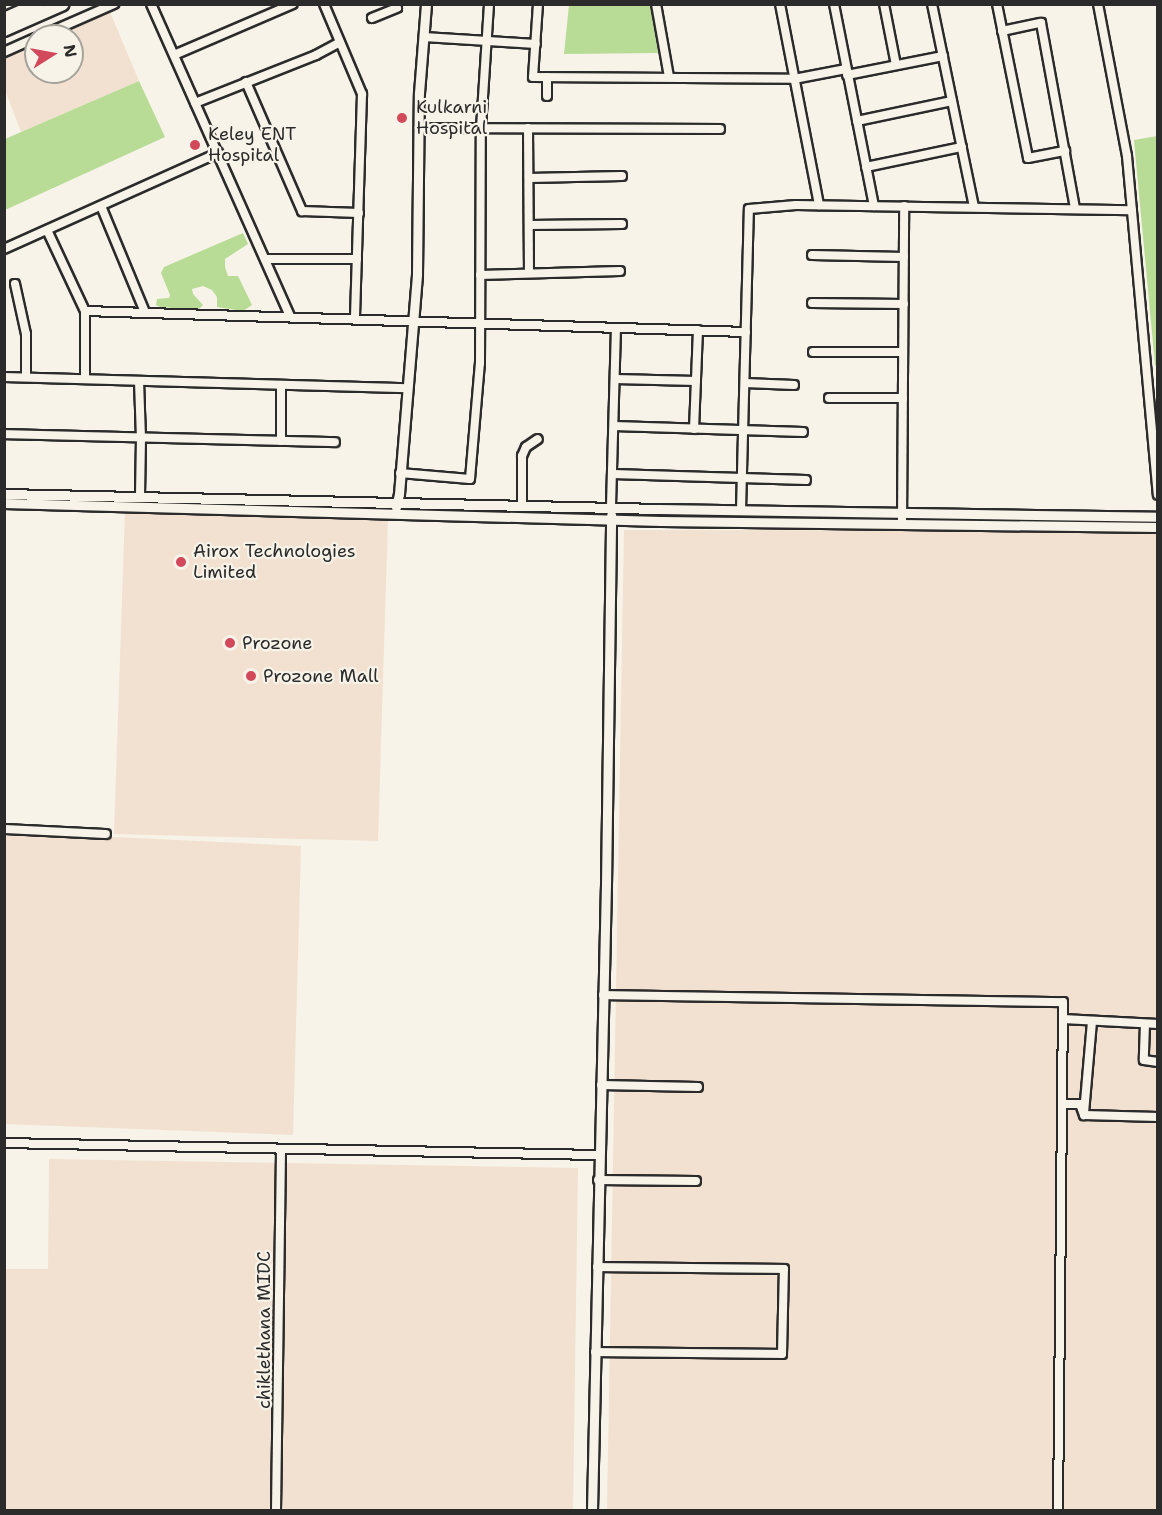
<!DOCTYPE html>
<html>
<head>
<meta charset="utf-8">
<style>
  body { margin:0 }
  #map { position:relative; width:1162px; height:1515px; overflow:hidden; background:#f7f3e8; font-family:"Shantell Sans",sans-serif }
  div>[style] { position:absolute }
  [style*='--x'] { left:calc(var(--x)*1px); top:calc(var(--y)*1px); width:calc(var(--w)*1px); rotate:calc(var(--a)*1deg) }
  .built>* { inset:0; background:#f2e1d0 }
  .green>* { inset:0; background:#b8db96 }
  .roads { filter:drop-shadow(2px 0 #2b2b2b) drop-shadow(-2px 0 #2b2b2b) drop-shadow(0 2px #2b2b2b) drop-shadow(0 -2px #2b2b2b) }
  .minor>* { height:8px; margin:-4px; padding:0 4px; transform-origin:4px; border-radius:4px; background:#f7f3e8 }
  .tertiary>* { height:9px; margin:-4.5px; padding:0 4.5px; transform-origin:4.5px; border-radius:4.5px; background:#f7f3e8 }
  .trunk>* { height:12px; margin:-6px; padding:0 6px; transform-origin:6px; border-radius:6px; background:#f7f3e8 }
  .dots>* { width:16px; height:16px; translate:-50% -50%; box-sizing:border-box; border:3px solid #f7f3e8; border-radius:50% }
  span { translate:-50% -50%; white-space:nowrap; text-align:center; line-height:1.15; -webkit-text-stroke:4.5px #f7f3e8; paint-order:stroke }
  .poi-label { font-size:18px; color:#2b2b2b }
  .left { translate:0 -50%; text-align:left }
  .street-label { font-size:18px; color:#2b2b2b }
  .frame { position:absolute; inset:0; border:6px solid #2b2b2b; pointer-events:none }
  .north { position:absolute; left:24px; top:24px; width:60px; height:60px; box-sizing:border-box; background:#f7f3e8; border:2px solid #a5a39c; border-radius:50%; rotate:79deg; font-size:16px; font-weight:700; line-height:24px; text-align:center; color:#2b2b2b }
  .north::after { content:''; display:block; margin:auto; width:21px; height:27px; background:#d1495b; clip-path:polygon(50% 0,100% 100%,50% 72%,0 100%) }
</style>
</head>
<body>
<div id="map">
  <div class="built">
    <i style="clip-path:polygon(110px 12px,139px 81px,21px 132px,5px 90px,4px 59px,36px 45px,36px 72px,72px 72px,72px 36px,56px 36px)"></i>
    <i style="clip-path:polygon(125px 512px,388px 518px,378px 841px,114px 834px)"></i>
    <i style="clip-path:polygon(624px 530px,1157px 531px,1157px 1510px,607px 1510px)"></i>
    <i style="clip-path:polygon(5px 836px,114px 837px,301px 846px,293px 1135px,5px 1124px)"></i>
    <i style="clip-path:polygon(49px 1159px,578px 1168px,573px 1510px,5px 1510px,4px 1269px,48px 1269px)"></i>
  </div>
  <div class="green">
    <i style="clip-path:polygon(569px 5px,650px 5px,658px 53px,564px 54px)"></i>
    <i style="clip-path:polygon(139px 81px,165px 137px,5px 210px,5px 139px)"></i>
    <i style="clip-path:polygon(1157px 136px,1158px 136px,1157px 367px,1155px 365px,1134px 140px)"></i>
    <i style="clip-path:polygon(243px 233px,248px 244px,225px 259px,225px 267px,228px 276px,238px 276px,252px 305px,243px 311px,217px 307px,217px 297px,212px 290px,203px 286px,192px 289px,193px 294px,203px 305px,198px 310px,160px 307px,156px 305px,157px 299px,169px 298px,170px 295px,161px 273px,164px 267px)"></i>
  </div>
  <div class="roads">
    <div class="minor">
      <i style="--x:151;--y:4;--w:342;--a:66"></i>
      <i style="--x:324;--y:4;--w:98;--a:67.1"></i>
      <i style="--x:362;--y:94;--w:225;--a:91.8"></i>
      <i style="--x:538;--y:4;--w:73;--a:93.9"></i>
      <i style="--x:533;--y:77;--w:261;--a:0.4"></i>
      <i style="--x:794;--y:79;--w:53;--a:-10.9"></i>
      <i style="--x:656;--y:4;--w:74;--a:79.9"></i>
      <i style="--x:780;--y:4;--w:205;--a:79"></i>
      <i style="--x:834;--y:4;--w:206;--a:78.8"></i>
      <i style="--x:884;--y:4;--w:62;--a:78.9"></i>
      <i style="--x:932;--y:4;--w:207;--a:78.3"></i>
      <i style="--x:997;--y:4;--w:157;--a:78.6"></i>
      <i style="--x:1028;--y:158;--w:38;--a:-11"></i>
      <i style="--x:1098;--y:4;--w:155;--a:79.2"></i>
      <i style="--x:1127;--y:156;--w:340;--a:84.8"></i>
      <i style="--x:372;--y:18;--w:27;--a:-22"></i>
      <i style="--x:1002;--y:31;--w:40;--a:-12"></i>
      <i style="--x:1041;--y:23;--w:189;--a:79.6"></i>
      <i style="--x:41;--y:36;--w:80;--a:-23.7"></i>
      <i style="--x:424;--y:37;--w:112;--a:3.6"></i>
      <i style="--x:4;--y:52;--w:35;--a:-24"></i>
      <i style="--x:174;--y:55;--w:129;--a:-23.2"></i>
      <i style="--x:847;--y:75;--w:98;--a:-11.2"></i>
      <i style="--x:246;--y:82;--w:141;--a:66.5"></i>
      <i style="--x:302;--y:211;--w:57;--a:2"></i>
      <i style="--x:547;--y:96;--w:19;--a:-90"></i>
      <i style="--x:195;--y:103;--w:130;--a:-21.6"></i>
      <i style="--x:316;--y:55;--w:27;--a:-28"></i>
      <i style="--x:857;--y:121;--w:97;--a:-11.9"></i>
      <i style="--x:419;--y:128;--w:301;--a:0.2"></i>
      <i style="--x:528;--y:128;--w:145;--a:89.6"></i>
      <i style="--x:866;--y:167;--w:98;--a:-11.8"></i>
      <i style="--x:529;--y:178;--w:93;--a:-1.2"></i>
      <i style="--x:101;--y:206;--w:115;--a:67.5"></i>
      <i style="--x:529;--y:225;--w:93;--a:-0.6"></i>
      <i style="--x:47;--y:230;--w:89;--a:64.9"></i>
      <i style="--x:85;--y:311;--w:68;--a:90"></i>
      <i style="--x:4;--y:249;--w:235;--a:-24.2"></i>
      <i style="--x:812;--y:255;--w:92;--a:1.2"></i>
      <i style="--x:265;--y:259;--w:92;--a:0"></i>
      <i style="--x:480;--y:275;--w:140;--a:-1.6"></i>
      <i style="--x:15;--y:284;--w:51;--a:77.6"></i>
      <i style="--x:26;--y:334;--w:43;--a:90"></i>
      <i style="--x:812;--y:303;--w:92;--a:0.6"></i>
      <i style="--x:85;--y:311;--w:661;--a:1.82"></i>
      <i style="--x:813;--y:352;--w:90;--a:0"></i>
      <i style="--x:4;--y:377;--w:404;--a:1.6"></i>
      <i style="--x:615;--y:379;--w:81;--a:1.4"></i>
      <i style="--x:139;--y:381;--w:57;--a:88"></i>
      <i style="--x:141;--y:438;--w:60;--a:91"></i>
      <i style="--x:745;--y:383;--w:49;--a:2.3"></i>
      <i style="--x:281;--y:385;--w:56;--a:90"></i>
      <i style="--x:829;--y:398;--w:74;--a:0"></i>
      <i style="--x:614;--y:426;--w:189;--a:1.8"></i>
      <i style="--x:694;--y:429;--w:99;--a:-87.7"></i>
      <i style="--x:4;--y:434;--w:331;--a:1.4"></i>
      <i style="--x:400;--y:473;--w:70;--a:4.9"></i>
      <i style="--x:470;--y:479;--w:116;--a:-85.1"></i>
      <i style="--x:480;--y:363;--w:235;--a:-89.8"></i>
      <i style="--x:481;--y:128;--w:124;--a:-86.3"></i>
      <i style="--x:613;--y:474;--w:193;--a:1.8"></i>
      <i style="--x:522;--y:506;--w:50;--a:-90"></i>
      <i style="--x:522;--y:456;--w:10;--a:-66"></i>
      <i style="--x:526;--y:447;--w:14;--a:-34"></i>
      <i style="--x:611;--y:506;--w:178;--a:-88.4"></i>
      <i style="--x:741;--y:510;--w:301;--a:-88.5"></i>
      <i style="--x:749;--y:209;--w:47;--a:-4.9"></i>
      <i style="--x:796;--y:205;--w:336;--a:0.9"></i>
      <i style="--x:902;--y:522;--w:316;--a:-89.6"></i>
      <i style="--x:4;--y:829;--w:102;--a:2.8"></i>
      <i style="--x:603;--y:995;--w:460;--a:0.9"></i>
      <i style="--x:1063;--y:1002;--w:508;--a:90.56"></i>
      <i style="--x:1063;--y:1019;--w:95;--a:3"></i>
      <i style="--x:1145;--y:1024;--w:36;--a:92"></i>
      <i style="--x:1144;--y:1060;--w:14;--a:8"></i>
      <i style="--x:601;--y:1085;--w:97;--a:1.2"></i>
      <i style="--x:1062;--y:1104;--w:18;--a:0"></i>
      <i style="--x:1080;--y:1104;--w:12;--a:70"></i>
      <i style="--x:1084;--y:1115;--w:74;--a:1.5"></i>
      <i style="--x:1084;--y:1113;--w:92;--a:-85"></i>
      <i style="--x:4;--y:1143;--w:595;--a:1.16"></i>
      <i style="--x:598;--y:1180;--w:98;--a:0.6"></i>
      <i style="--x:595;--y:1352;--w:187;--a:0.6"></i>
      <i style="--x:782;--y:1354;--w:85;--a:-88.7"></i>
      <i style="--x:784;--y:1269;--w:187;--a:-179.4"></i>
      <i style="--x:276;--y:1510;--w:360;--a:-89.2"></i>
    </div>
    <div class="tertiary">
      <i style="--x:4;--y:494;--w:655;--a:1.31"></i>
      <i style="--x:659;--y:509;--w:499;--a:0.9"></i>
      <i style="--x:4;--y:503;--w:657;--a:1.57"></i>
      <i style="--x:661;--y:521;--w:497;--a:0.7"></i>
      <i style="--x:396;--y:507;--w:13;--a:-77"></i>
      <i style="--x:399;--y:494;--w:221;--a:-85.3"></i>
      <i style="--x:417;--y:274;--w:181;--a:-89.4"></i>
      <i style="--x:419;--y:93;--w:89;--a:-85.5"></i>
      <i style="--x:592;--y:1510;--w:625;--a:-88.72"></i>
      <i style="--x:606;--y:885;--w:370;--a:-89.2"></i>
    </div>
    <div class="trunk">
      <i style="--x:4;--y:19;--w:37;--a:-24"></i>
      <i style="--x:4;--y:30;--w:64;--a:-23.8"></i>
    </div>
  </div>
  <div class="dots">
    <i style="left:402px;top:118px;background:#d1495b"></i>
    <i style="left:195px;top:145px;background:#d1495b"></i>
    <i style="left:181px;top:562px;background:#d1495b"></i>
    <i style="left:230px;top:643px;background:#d1495b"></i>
    <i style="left:251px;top:676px;background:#d1495b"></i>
  </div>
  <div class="poi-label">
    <span class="left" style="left:416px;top:118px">Kulkarni<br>Hospital</span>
    <span class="left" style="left:208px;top:145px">Keley ENT<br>Hospital</span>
    <span class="left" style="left:193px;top:562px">Airox Technologies<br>Limited</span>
    <span class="left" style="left:242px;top:643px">Prozone</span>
    <span class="left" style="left:263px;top:676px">Prozone Mall</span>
  </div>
  <div class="street-label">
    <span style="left:264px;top:1330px;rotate:-90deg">chiklethana MIDC</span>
  </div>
  <div class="frame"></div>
  <div class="north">N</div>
</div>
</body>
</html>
